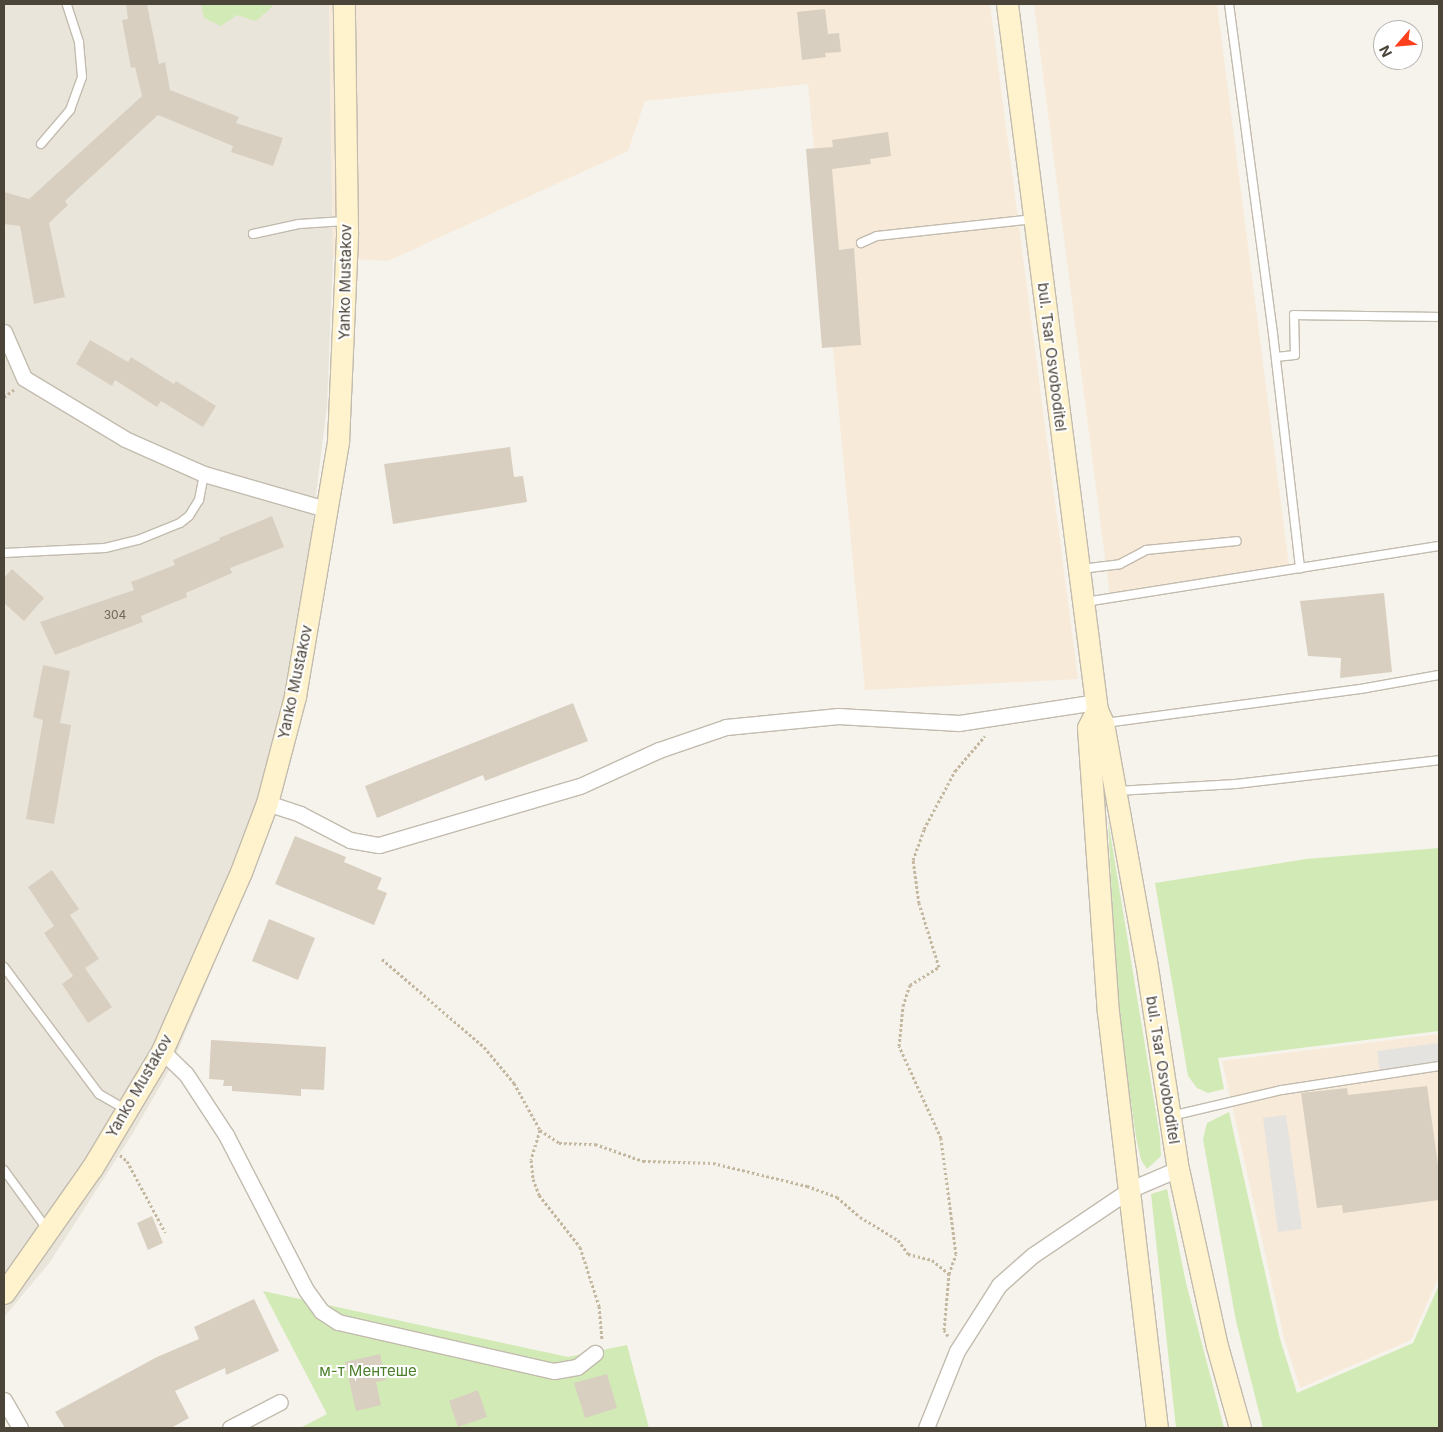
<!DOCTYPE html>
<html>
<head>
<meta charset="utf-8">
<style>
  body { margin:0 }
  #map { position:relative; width:1443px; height:1432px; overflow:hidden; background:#f6f3ec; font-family:Inter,sans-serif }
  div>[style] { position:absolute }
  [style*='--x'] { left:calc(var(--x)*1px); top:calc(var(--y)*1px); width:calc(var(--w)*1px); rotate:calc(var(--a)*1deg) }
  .residential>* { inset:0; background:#eae5da }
  .commercial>* { inset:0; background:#f7ead8 }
  .green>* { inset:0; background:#d2eab5 }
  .parking>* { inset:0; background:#e5e3e0 }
  .building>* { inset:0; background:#d8cfc1 }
  .path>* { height:3px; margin-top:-1.5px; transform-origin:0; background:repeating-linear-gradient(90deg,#c4b79f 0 2.5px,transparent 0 5px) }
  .roads { filter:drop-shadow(1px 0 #c2bbae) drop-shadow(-1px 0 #c2bbae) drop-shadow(0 1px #c2bbae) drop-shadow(0 -1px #c2bbae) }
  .lane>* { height:8px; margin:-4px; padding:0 4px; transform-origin:4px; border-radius:4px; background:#fff }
  .street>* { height:15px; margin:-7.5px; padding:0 7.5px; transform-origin:7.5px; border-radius:7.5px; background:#fff }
  .secondary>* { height:21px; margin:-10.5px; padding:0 10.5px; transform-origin:10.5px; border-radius:10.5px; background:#fff3cd }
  span { translate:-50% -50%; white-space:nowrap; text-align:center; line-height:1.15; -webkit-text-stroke:4px #fff; paint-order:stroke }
  .number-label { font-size:12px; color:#6e675b }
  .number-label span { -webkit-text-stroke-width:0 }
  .street-label { font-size:15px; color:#4b4439 }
  .park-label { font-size:15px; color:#4a7f2a }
  .frame { position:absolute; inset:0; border:5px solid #4b4439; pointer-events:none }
  .north { position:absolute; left:1373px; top:20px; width:50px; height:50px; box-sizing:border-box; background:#fff; border:1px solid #b7b4b0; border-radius:50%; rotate:243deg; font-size:14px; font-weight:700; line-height:20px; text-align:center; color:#4b4439 }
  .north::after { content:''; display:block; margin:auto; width:18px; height:22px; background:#fc3f1d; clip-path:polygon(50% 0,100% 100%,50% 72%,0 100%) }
</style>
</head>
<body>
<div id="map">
  <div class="residential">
    <i style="clip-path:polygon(4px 4px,329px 4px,333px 258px,327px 406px,306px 576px,297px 735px,252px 873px,171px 1067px,133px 1133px,50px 1262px,4px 1317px)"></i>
  </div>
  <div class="commercial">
    <i style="clip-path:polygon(329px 4px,990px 4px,1078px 679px,865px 690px,808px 84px,645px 101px,628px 151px,388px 261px,333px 258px)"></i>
    <i style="clip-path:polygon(1034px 4px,1217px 4px,1290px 574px,1110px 597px)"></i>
    <i style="clip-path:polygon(1439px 1034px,1439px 1276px,1411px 1340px,1300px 1388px,1284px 1338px,1222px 1061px)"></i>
  </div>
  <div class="green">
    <i style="clip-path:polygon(201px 4px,271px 4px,272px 7px,256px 21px,237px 15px,221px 26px,204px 18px)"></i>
    <i style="clip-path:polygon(1108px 820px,1160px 1137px,1161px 1156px,1147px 1169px,1141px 1160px,1136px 1137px,1123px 1046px,1116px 974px)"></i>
    <i style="clip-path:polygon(1439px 848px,1439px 1031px,1218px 1058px,1224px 1089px,1208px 1093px,1197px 1088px,1188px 1076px,1155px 883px,1306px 859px)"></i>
    <i style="clip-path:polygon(1229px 1112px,1280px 1339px,1297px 1393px,1413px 1343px,1439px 1285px,1439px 1428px,1263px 1428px,1236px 1321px,1203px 1139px,1207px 1123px)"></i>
    <i style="clip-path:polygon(1167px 1189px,1186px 1283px,1224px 1428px,1176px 1428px,1151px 1194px)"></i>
    <i style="clip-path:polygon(263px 1291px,568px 1357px,627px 1345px,649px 1428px,300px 1428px,327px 1414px)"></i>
  </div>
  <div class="parking">
    <i style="clip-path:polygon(1439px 1043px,1439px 1066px,1380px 1073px,1377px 1051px)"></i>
    <i style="clip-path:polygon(1286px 1115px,1302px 1229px,1278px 1232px,1263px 1118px)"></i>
  </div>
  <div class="building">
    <i style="clip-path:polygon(126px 4px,147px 4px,159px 64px,165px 62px,170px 90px,239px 117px,236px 123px,283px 138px,273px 166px,231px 152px,233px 146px,158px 115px,65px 201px,68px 205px,49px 223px,65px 297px,34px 304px,20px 226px,4px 224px,4px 192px,29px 199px,142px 96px,135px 67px,131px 68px,122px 20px,128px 19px)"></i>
    <i style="clip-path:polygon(825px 9px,828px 34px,839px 33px,841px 52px,825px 53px,826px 57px,802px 60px,797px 12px)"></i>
    <i style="clip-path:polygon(888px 132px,891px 156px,870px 159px,871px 164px,832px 169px,839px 250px,854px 248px,861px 345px,822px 348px,806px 149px,833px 147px,832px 140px)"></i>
    <i style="clip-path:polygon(90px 340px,128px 362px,131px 357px,174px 384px,176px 381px,216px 406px,203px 427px,161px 401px,157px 407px,115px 380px,112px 386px,76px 364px)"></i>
    <i style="clip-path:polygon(510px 447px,514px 477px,523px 476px,527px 502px,393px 524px,384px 464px)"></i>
    <i style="clip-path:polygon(272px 516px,284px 547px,230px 568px,232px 573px,186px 593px,187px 597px,141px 616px,143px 622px,55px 655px,40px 622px,134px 590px,131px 582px,175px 565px,173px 560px,220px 540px,219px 538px)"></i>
    <i style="clip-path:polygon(12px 569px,44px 598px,24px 621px,4px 603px,4px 578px)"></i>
    <i style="clip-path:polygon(1384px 593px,1392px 672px,1340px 678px,1341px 658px,1308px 656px,1300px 601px)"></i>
    <i style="clip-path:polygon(43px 665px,70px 671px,60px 723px,71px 725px,54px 824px,26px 819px,43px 720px,33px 717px)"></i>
    <i style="clip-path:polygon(573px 703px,588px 741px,485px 781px,483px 775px,377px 818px,365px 786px)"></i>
    <i style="clip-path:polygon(295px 836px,346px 857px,344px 862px,382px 878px,377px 889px,387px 893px,374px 925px,275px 884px)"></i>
    <i style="clip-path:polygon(52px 870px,79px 909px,70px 915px,99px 959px,85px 968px,112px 1007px,88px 1023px,62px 984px,73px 976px,44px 933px,54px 926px,28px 887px)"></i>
    <i style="clip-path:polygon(269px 919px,315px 938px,298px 980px,252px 961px)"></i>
    <i style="clip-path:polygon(211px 1040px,326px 1047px,324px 1090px,301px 1089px,301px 1096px,232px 1091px,232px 1086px,223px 1086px,224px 1080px,209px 1079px)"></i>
    <i style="clip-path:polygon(1427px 1086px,1439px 1172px,1439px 1200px,1343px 1213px,1342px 1205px,1317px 1208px,1301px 1093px,1347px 1088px,1348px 1095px)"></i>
    <i style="clip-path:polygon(152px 1216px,163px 1243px,148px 1250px,137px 1223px)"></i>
    <i style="clip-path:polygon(254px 1299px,279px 1351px,226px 1375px,225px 1368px,175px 1391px,189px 1418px,171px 1428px,65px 1428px,55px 1412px,157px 1357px,199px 1339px,194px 1327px)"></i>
    <i style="clip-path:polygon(380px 1354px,386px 1380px,376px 1382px,381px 1405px,356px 1411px,345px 1362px)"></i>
    <i style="clip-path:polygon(607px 1374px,617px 1408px,585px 1418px,574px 1383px)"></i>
    <i style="clip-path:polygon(478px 1390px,487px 1417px,458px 1427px,449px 1401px)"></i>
  </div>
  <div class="path">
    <i style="--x:4;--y:397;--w:14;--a:-36"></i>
    <i style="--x:382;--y:959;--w:135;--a:40.8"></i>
    <i style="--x:484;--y:1047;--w:47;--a:50.2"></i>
    <i style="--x:514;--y:1083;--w:54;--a:61"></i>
    <i style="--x:540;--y:1130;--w:23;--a:34"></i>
    <i style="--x:559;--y:1143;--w:36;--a:2"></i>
    <i style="--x:595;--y:1144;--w:51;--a:19.5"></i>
    <i style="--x:643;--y:1161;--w:70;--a:1.6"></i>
    <i style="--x:713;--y:1163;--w:97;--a:13.7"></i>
    <i style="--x:807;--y:1186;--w:32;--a:20"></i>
    <i style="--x:837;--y:1197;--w:30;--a:41"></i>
    <i style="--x:860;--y:1217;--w:44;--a:31.2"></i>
    <i style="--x:898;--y:1240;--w:17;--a:54"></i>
    <i style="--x:908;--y:1254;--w:25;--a:14"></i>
    <i style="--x:932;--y:1260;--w:22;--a:39"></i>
    <i style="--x:540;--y:1130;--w:31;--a:107"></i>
    <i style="--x:531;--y:1160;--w:19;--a:84"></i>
    <i style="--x:533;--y:1179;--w:17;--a:69"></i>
    <i style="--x:539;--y:1195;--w:66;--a:51.7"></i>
    <i style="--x:580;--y:1247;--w:62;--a:72.1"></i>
    <i style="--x:599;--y:1306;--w:33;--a:85"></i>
    <i style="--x:120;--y:1155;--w:9;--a:41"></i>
    <i style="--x:127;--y:1161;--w:81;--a:61.8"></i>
    <i style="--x:948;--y:1336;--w:7;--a:-124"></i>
    <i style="--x:944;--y:1330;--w:56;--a:-84.9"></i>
    <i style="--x:949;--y:1274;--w:21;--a:-71"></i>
    <i style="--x:956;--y:1254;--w:117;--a:-97.4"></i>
    <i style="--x:941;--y:1138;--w:101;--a:-114.5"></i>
    <i style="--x:899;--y:1046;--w:40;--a:-84.3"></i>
    <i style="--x:903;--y:1006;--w:22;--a:-72"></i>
    <i style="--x:910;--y:985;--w:34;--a:-32"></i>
    <i style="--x:939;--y:967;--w:67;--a:-107.4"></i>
    <i style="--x:919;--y:903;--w:43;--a:-97.9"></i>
    <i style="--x:913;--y:860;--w:33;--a:-70"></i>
    <i style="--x:924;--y:829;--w:66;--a:-61.9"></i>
    <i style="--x:955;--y:771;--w:46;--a:-49.4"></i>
  </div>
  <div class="roads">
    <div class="lane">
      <i style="--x:1229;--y:4;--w:333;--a:82.4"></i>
      <i style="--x:1273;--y:334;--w:236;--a:83.4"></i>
      <i style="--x:41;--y:144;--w:45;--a:-49.5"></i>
      <i style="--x:70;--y:110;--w:35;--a:-70"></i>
      <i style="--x:82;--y:77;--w:35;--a:-95"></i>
      <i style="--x:79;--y:42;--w:40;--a:-108"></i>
      <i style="--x:253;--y:234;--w:47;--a:-12.3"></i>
      <i style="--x:299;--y:224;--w:46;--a:-3.7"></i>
      <i style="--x:861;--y:243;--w:17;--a:-24"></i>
      <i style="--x:877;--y:236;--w:158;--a:-6.2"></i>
      <i style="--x:1276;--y:357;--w:19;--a:-6"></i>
      <i style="--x:1295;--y:355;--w:40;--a:-91.4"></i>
      <i style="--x:1294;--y:315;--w:145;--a:0.8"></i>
      <i style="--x:4;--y:553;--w:101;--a:-2.8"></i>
      <i style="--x:105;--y:548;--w:34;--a:-14"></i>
      <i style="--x:138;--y:540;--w:45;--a:-22"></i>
      <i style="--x:180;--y:523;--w:11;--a:-38"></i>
      <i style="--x:189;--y:516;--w:19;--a:-58"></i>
      <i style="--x:199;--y:500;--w:26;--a:-79"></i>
      <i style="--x:1081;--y:569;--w:39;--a:-7"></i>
      <i style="--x:1120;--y:564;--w:30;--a:-28"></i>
      <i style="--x:1146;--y:550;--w:91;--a:-5.6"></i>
      <i style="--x:1085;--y:602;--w:358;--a:-9"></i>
      <i style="--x:1105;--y:723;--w:263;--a:-7.6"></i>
      <i style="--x:1366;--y:688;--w:74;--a:-10.1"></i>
      <i style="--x:1117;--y:791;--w:119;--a:-3.4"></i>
      <i style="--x:1236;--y:784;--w:204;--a:-6.7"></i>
      <i style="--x:4;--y:967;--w:159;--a:53.2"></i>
      <i style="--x:99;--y:1094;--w:30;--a:30"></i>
      <i style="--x:1171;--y:1116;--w:114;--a:-13.2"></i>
      <i style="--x:1282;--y:1090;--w:159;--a:-8.7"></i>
      <i style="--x:4;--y:1170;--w:73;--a:53.9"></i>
    </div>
    <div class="street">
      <i style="--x:4;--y:332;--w:50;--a:66.5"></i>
      <i style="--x:24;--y:378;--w:118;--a:31.1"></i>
      <i style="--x:125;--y:439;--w:86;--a:23.9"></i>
      <i style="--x:204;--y:474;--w:130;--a:16.1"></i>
      <i style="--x:267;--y:803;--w:35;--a:18"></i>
      <i style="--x:300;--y:814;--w:56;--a:27.5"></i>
      <i style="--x:350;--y:840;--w:29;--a:10"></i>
      <i style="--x:379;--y:845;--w:209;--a:-16.4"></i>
      <i style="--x:580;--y:786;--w:87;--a:-24.5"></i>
      <i style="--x:659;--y:750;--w:71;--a:-18.9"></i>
      <i style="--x:726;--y:727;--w:113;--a:-5.6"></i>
      <i style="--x:838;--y:716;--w:121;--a:3.3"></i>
      <i style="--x:959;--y:723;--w:139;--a:-8.7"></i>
      <i style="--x:162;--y:1051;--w:33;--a:44"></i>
      <i style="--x:186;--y:1074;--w:73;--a:56.7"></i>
      <i style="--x:226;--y:1135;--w:174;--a:62.7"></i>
      <i style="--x:306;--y:1290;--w:26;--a:54"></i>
      <i style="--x:321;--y:1311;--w:20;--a:33"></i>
      <i style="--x:338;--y:1322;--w:221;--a:12.8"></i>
      <i style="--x:554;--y:1371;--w:23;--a:-10"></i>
      <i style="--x:577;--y:1367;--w:23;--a:-38"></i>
      <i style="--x:4;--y:1400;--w:32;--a:60"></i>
      <i style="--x:230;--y:1428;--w:56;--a:-27.5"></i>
      <i style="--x:926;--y:1428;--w:83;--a:-68.1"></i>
      <i style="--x:957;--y:1351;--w:78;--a:-57.5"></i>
      <i style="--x:999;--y:1285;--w:45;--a:-41.4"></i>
      <i style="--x:1033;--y:1255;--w:118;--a:-34"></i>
      <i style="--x:1131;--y:1189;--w:51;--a:-23.1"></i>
    </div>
    <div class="secondary">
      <i style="--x:1007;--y:4;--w:712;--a:82.74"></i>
      <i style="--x:1097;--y:710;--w:14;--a:65"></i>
      <i style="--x:1103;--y:723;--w:242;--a:79.8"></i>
      <i style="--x:1146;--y:961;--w:210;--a:81.3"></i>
      <i style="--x:1178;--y:1169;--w:181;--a:77.6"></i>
      <i style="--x:1217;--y:1346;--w:85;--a:74.3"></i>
      <i style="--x:1097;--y:710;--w:20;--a:117"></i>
      <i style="--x:1088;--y:728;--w:285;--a:86"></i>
      <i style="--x:1108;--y:1012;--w:419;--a:83.3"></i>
      <i style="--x:4;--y:1293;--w:153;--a:-54.9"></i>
      <i style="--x:92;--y:1168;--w:136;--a:-59.1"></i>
      <i style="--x:162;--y:1051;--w:196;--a:-66.2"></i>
      <i style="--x:241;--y:872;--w:74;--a:-69.4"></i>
      <i style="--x:267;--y:803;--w:111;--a:-75.3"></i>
      <i style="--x:295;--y:696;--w:258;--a:-80.4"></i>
      <i style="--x:338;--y:442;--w:210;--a:-87.5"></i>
      <i style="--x:347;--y:232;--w:228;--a:-90.8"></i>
    </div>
  </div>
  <div class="number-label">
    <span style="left:115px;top:615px">304</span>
  </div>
  <div class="street-label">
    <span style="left:345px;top:282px;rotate:-89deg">Yanko Mustakov</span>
    <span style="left:1052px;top:357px;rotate:83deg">bul. Tsar Osvoboditel</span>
    <span style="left:295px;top:682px;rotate:-78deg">Yanko Mustakov</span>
    <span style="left:1163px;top:1070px;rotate:81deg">bul. Tsar Osvoboditel</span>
    <span style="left:139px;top:1086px;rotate:-60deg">Yanko Mustakov</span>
  </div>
  <div class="park-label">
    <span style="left:368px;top:1371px">м-т Ментeше</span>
  </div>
  <div class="frame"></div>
  <div class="north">N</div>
</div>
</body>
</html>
